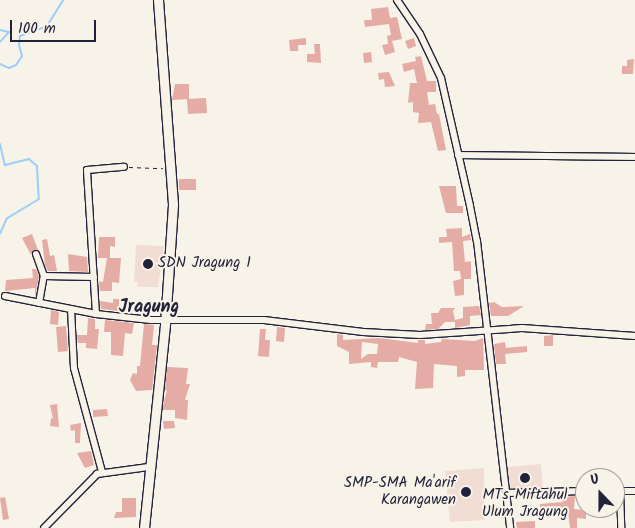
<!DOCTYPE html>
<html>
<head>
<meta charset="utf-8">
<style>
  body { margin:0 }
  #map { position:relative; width:635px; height:528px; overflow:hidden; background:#f7f3e8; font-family:Kalam,sans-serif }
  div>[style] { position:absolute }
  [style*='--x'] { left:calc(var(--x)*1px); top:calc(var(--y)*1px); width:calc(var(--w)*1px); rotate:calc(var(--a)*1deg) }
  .built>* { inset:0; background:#f2ddd4 }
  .stream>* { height:2px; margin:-1px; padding:0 1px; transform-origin:1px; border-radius:1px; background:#9dcdf9 }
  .building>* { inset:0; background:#e5aba5 }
  .path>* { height:1px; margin-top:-0.5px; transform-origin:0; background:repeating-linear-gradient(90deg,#22223b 0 4px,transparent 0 8px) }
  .roads { filter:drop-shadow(1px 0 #22223b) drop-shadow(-1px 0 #22223b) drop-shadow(0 1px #22223b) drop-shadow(0 -1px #22223b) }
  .street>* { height:6px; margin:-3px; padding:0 3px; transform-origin:3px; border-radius:3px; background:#f7f3e8 }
  .secondary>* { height:9px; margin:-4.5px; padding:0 4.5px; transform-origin:4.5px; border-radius:4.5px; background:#f7f3e8 }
  .dots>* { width:14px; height:14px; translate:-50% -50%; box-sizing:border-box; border:2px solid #f7f3e8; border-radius:50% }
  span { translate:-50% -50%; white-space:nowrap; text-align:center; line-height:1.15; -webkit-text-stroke:4px #f7f3e8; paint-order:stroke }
  .poi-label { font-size:15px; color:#22223b }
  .left { translate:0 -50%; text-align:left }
  .right { translate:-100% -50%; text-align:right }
  .quarter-label { font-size:18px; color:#22223b; font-weight:700 }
  .north { position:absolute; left:575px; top:468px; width:50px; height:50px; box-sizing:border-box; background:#f7f3e8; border:1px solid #a29fa3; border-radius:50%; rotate:338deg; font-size:14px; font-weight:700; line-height:20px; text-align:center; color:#22223b }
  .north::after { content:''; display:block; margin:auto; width:18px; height:22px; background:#22223b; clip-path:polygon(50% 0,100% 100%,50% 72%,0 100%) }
  .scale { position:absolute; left:10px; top:20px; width:86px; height:22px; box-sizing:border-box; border:2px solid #22223b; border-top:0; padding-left:6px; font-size:15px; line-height:18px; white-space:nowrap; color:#22223b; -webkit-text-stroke:4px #f7f3e8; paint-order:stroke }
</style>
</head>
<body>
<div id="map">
  <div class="built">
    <i style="clip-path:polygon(136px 245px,164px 246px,158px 287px,137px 287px,138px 282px,134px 282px)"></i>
    <i style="clip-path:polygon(541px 464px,543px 490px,510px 490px,507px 467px)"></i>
    <i style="clip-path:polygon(484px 468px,485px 520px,450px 522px,445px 471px)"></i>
  </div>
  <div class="stream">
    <i style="--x:0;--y:30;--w:9;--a:13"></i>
    <i style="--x:9;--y:32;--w:13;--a:132"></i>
    <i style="--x:0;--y:64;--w:10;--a:24"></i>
    <i style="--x:9;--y:68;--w:8;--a:-23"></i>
    <i style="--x:16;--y:65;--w:11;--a:-56"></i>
    <i style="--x:22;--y:56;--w:11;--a:-105"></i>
    <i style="--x:19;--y:45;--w:9;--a:-84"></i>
    <i style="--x:20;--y:36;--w:29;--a:-20"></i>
    <i style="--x:47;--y:26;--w:31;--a:-58"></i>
    <i style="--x:0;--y:144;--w:22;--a:77"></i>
    <i style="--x:5;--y:165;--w:25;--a:-14"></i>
    <i style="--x:29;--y:159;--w:11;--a:41"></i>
    <i style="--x:37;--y:166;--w:33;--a:87"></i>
    <i style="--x:39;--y:199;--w:37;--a:149"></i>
    <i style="--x:7;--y:218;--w:17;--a:114"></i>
  </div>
  <div class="building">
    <i style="clip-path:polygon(388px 7px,390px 18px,397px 17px,402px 39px,392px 41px,395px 52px,385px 55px,382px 45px,388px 44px,387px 36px,391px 35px,389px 24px,365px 27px,364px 20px,372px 20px,371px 9px)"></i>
    <i style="clip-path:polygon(306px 38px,306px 45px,298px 45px,298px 51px,290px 51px,289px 40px)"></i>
    <i style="clip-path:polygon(414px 38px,416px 46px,408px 49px,405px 41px)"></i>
    <i style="clip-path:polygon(314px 44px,320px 44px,321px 63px,307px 62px,307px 54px,315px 54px)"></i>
    <i style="clip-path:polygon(371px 52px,372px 62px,364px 63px,363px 53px)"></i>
    <i style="clip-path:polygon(421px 56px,427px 81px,436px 81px,436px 92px,427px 92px,429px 105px,435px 104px,437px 114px,439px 114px,446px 150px,438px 151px,431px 122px,418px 123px,419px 113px,413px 112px,413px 102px,408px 103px,410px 83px,417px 83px,414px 69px,404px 72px,402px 64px,416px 61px,415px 57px)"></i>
    <i style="clip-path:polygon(634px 59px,633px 74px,622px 74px,622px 66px,627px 66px,627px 60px)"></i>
    <i style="clip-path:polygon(389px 72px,395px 86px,385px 87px,384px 79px,379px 80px,378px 73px)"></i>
    <i style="clip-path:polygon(175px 84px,189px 84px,189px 99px,172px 100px)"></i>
    <i style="clip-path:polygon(206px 98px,207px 113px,188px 114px,187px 99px)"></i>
    <i style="clip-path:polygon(179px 179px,196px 179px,196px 190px,179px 190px)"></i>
    <i style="clip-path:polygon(439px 186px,456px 186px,457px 206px,463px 206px,463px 213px,446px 213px)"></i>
    <i style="clip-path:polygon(462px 228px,462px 237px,470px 234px,471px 240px,463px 241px,465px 262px,471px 261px,471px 279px,464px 279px,464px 295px,455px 296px,453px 281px,461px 279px,460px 271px,454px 271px,452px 242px,439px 243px,439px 237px,447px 237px,446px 229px)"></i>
    <i style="clip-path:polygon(32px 234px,38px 250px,33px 250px,31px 255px,22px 238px)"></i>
    <i style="clip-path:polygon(99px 237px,115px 237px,115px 247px,110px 246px,110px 258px,98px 258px)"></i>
    <i style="clip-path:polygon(47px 239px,50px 256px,54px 255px,57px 271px,48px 271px,45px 265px,42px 240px)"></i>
    <i style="clip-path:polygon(68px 254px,87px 257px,88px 272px,69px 271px)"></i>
    <i style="clip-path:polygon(107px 258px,121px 258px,119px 283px,112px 282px,112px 291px,100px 291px,99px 281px,103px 282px)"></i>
    <i style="clip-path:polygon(32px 269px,36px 269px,39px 276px,35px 297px,35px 288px,5px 291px,6px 280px,33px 278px)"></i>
    <i style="clip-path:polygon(113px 299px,119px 299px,119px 311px,101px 309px,100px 301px,113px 303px)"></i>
    <i style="clip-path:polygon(494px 302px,502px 307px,524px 306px,508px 316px,491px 316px,489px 303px)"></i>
    <i style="clip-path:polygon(479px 306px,481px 315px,470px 316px,470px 325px,455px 328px,455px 322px,445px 322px,438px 329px,425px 330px,426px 324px,432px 324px,431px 313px,438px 313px,441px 308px,455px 308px,453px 311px,455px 320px,463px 318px,463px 307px)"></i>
    <i style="clip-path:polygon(51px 310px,59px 312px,58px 325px,50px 324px)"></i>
    <i style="clip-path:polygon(88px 318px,95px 319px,95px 329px,99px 329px,97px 349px,86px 348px,86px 343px,78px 343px,77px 335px,87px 335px)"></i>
    <i style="clip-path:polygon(105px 320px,134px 323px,132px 334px,125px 333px,123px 356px,111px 355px,111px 332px,104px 332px)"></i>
    <i style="clip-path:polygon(144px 324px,154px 325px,152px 345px,157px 345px,152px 390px,136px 391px,130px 380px,133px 373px,137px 374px,137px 366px,140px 366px)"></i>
    <i style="clip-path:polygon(66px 326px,68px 351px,58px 352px,56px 327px)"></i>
    <i style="clip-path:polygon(277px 327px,285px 328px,284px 342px,276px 341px)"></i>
    <i style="clip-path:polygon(260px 329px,266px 329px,265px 340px,270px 340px,269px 357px,258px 356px)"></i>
    <i style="clip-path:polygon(evenodd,337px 334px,343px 335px,343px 340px,379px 338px,418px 343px,418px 340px,425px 340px,425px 344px,441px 342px,442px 339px,475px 341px,483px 338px,484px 370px,465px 370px,465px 376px,457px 377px,457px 366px,434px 364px,433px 388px,415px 389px,417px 362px,399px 357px,398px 362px,378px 362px,377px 368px,371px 367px,371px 362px,349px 364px,349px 352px,337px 346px,337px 334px,362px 342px,378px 344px,377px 354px,368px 354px,361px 359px,362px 342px)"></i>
    <i style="clip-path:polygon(553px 335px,553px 346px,544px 346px,544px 336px)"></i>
    <i style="clip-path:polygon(505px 342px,506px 348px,527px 346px,527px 352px,505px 354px,506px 364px,496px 364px,494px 344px)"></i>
    <i style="clip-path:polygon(167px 367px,188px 368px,186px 384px,190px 384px,185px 400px,188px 400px,187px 420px,175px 418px,175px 410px,162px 410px,167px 390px,165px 390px)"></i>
    <i style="clip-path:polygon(57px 404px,59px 427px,50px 426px,51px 418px,53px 419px,50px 405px)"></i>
    <i style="clip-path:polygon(107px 409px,108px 416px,93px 417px,93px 410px)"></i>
    <i style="clip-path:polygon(163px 421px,174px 421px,175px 428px,164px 429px)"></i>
    <i style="clip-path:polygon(81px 423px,80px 443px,75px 443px,75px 430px,71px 431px,70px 425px)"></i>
    <i style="clip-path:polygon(91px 451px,94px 465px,85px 468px,77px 453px)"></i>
    <i style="clip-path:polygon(575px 496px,574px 509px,586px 510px,586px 519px,577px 518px,577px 528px,570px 528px,568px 512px,556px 510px,556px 515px,540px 515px,540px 504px,563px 502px,563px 497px)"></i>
    <i style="clip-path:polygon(5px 497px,9px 519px,3px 520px,0 498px)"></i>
    <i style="clip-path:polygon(122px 498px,136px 498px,136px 517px,114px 518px,116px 512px,122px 512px)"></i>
    <i style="clip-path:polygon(535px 521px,535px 528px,517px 528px,516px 522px)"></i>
  </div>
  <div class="path">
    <i style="--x:129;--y:167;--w:34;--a:2"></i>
  </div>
  <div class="roads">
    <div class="street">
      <i style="--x:397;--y:0;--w:41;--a:55.9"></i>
      <i style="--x:420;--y:34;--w:49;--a:64.5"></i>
      <i style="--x:441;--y:78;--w:131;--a:77.2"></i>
      <i style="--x:470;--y:206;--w:36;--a:79"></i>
      <i style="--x:477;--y:241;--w:289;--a:83.4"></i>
      <i style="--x:458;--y:155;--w:177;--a:0.6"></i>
      <i style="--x:36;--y:254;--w:23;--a:70"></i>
      <i style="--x:44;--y:276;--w:50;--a:1.1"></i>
      <i style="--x:5;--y:296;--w:93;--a:11.2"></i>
      <i style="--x:96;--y:314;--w:55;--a:6.2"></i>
      <i style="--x:151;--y:320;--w:113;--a:0"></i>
      <i style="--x:264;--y:320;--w:100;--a:6.9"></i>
      <i style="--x:363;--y:332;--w:57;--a:3"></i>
      <i style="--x:420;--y:335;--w:102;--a:-3.9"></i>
      <i style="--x:522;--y:328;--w:113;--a:4"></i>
      <i style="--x:39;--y:303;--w:27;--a:-80"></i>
      <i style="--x:71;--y:309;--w:59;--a:87.1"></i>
      <i style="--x:74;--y:368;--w:108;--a:74.9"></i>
      <i style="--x:96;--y:314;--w:144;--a:-93.6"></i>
      <i style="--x:87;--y:170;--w:37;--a:-5"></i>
      <i style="--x:615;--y:491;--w:20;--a:0"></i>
      <i style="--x:620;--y:491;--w:37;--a:88"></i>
      <i style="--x:506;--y:493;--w:79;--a:-1.5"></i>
      <i style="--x:44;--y:528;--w:76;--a:-45.5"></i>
      <i style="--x:97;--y:474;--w:52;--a:-7.7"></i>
    </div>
    <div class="secondary">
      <i style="--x:144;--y:528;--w:204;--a:-84.1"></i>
      <i style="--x:165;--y:325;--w:121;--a:-86.2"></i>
      <i style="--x:173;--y:204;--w:205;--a:-94.2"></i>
    </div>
  </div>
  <div class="dots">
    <i style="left:148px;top:264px;background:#22223b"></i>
    <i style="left:525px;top:478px;background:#22223b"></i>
    <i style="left:466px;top:492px;background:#22223b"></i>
  </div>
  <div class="poi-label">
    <span class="left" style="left:158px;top:264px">SDN Jragung 1</span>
    <span class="right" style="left:456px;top:492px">SMP-SMA Ma'arif<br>Karangawen</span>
    <span style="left:525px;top:504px">MTs Miftahul<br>Ulum Jragung</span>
  </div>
  <div class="quarter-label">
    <span style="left:149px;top:308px">Jragung</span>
  </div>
  <div class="north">U</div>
  <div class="scale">100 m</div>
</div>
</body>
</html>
